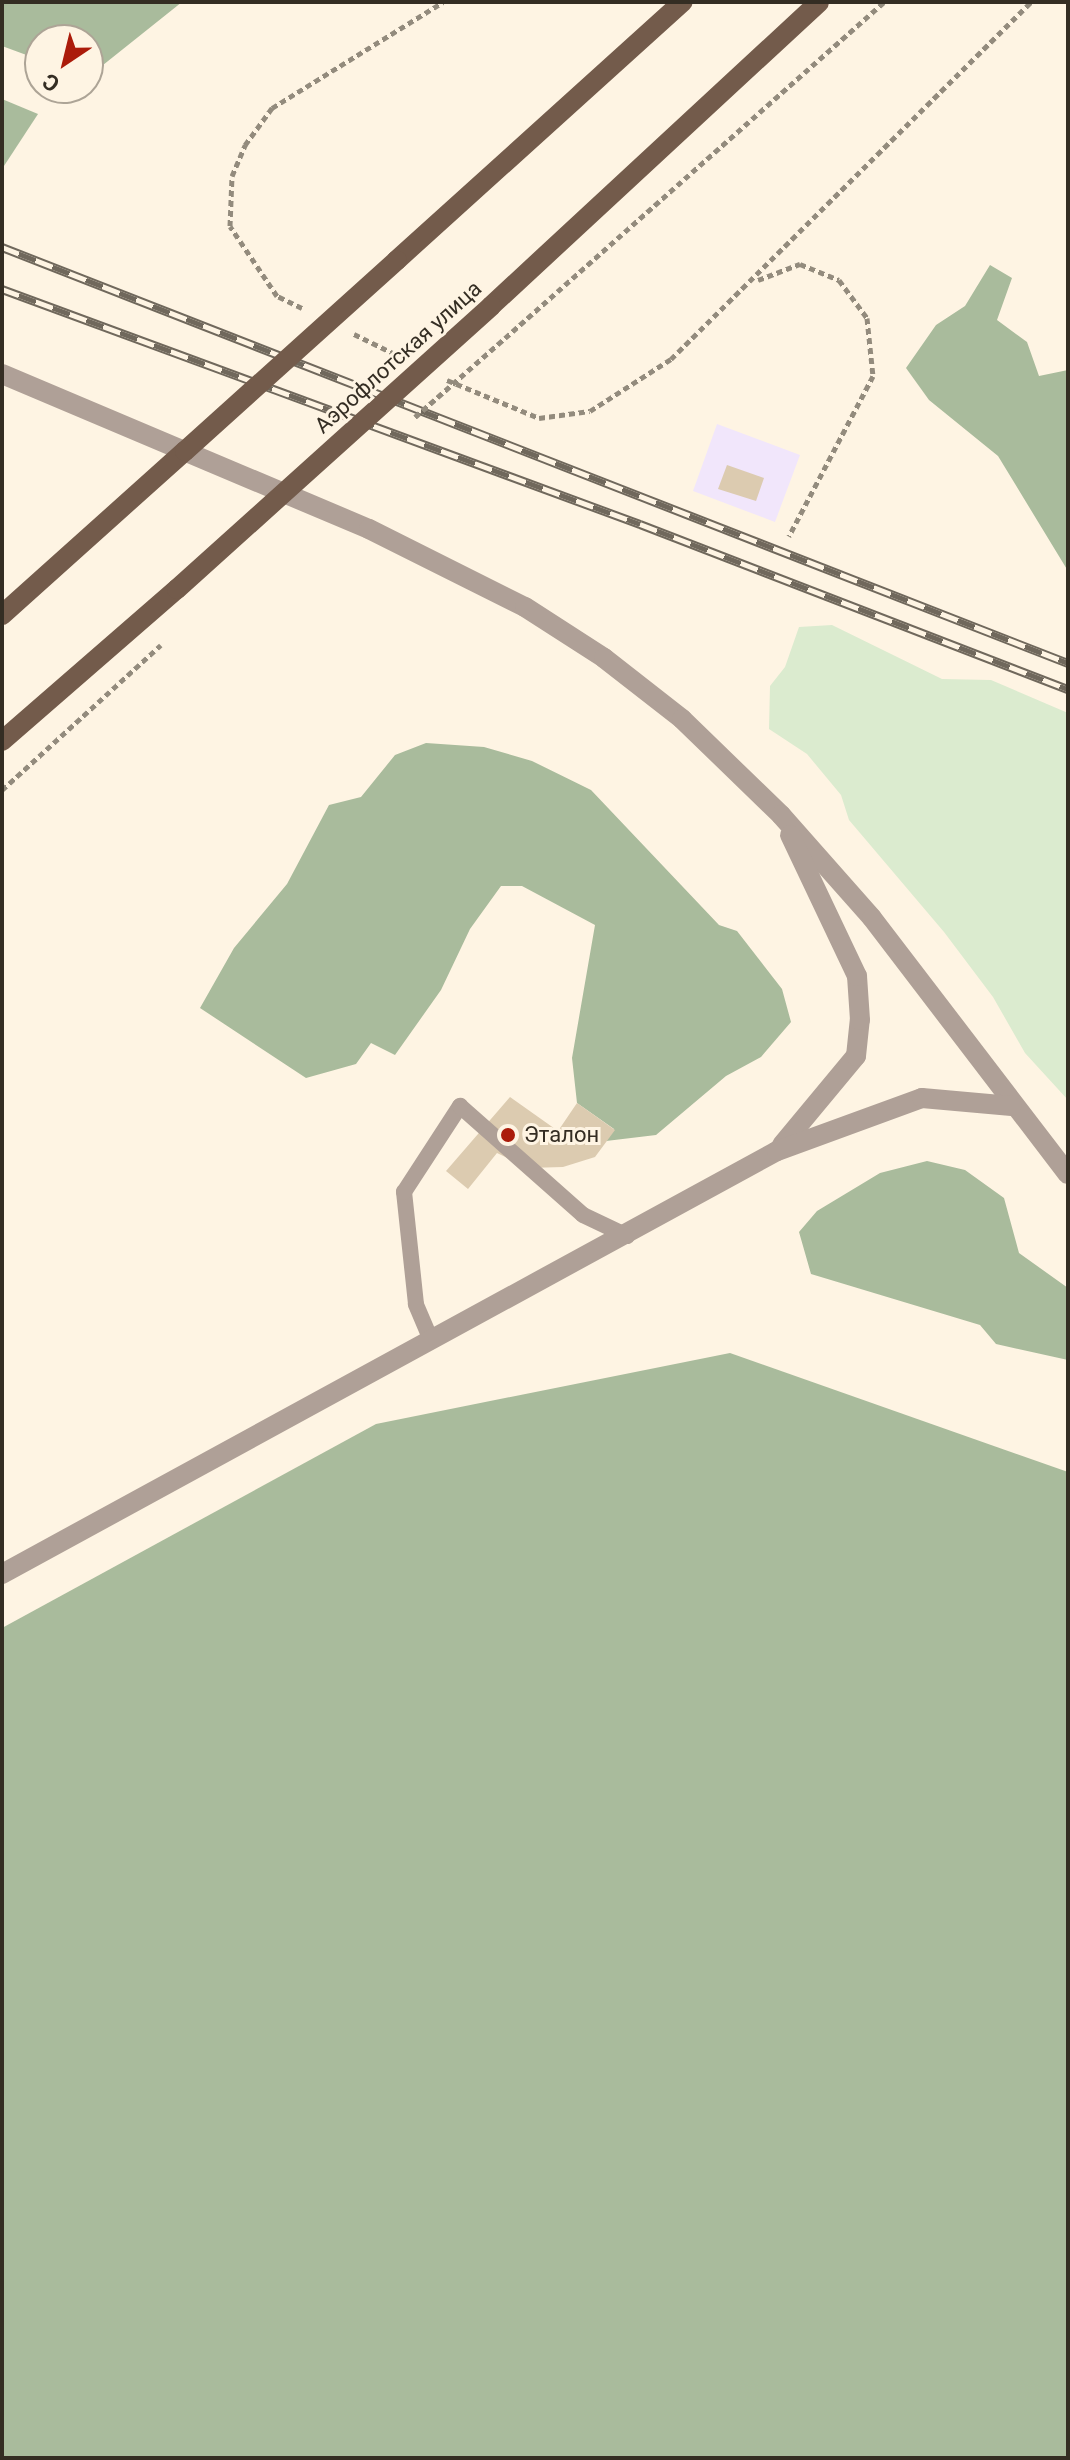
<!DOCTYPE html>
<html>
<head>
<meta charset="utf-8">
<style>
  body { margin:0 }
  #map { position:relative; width:1070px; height:2460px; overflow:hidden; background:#fef4e3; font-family:Roboto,sans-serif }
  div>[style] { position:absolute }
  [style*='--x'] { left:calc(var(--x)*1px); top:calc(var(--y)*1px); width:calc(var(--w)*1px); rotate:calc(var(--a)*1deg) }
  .industrial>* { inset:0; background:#f1e6fb }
  .green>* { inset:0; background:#dbebcf }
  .forest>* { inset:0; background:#a9bb9c }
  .building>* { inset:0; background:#dccbb0 }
  .path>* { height:5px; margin-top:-2.5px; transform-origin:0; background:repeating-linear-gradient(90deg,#938b7d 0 6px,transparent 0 10px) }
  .service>* { height:16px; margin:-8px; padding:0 8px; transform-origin:8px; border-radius:8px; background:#afa097 }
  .tertiary>* { height:20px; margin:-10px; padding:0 10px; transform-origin:10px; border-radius:10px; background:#afa097 }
  .primary>* { height:20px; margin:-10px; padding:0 10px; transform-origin:10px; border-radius:10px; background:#735b4b }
  .rail>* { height:9px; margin-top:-4.5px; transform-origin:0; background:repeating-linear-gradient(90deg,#fef4e3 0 18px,#70685c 0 36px); box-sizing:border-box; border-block:2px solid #70685c }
  .path-bridge>* { height:5px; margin-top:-2.5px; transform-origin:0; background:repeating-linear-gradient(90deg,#938b7d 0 6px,transparent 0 10px) }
  .primary-bridge>* { height:20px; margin:-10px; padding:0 10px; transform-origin:10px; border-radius:10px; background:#735b4b }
  .dots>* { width:22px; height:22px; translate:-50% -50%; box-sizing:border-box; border:4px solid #fef4e3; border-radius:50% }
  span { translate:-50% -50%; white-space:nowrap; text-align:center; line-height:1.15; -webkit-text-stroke:6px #fef4e3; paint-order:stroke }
  .street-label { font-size:22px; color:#342d23 }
  .poi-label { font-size:22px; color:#342d23 }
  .left { translate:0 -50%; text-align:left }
  .frame { position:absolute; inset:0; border:4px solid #342d23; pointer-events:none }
  .north { position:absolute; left:24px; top:24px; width:80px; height:80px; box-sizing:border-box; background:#fef4e3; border:2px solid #ada496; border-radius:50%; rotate:215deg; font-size:22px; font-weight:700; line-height:32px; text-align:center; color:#342d23 }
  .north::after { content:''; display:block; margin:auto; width:28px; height:36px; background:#ab1b0a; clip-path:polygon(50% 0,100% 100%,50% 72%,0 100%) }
</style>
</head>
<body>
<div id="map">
  <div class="industrial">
    <i style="clip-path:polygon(717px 424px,800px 455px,775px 522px,693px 491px)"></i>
  </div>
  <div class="green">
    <i style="clip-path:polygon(832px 625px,942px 679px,991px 680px,1068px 713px,1068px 1100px,1025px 1053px,993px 997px,944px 932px,849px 820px,841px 795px,807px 754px,769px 729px,770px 686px,785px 667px,799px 627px)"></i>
  </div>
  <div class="forest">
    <i style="clip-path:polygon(2px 2px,182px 2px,88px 77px,88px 40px,40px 40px,40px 60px,2px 46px)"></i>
    <i style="clip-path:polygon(2px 99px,38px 114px,2px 169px)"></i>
    <i style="clip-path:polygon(990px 265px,1012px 278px,997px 320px,1027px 342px,1039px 376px,1068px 370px,1068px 571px,998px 456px,929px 400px,906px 368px,936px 325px,965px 306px)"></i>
    <i style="clip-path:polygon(426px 743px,484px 747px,532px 761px,591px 790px,719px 925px,737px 931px,782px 989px,791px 1022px,761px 1057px,726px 1076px,656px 1135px,606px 1141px,614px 1129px,577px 1103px,572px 1058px,595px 925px,522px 886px,501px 886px,470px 929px,441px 990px,395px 1055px,371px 1043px,356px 1064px,306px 1078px,200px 1008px,234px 948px,287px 884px,329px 805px,361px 797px,395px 755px)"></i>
    <i style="clip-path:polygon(927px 1161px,965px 1170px,1004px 1198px,1019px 1253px,1068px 1288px,1068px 1360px,996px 1344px,980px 1325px,811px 1274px,799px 1232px,817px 1211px,880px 1173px)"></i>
    <i style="clip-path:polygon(730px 1353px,1068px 1472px,1068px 2458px,2px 2458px,2px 1628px,376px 1424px)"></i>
  </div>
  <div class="building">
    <i style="clip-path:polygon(727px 465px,764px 478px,756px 501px,718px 489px)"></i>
    <i style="clip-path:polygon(510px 1097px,558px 1131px,577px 1103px,615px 1130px,595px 1157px,563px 1167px,528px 1168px,497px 1153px,468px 1189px,446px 1171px)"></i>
  </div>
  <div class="path">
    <i style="--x:758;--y:280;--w:45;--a:-20.9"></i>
    <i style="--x:800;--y:264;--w:42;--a:22.3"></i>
    <i style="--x:839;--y:280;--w:47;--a:53.6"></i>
    <i style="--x:867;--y:318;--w:58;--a:84.1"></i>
    <i style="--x:873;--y:376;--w:181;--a:117.7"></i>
    <i style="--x:302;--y:308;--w:28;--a:-154"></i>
    <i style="--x:277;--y:296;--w:84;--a:-123.9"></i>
    <i style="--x:230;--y:226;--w:50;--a:-87.7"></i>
    <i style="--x:232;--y:176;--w:34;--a:-67"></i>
    <i style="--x:245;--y:145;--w:46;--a:-53.9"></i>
    <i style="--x:272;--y:108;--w:201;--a:-31.8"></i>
    <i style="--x:354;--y:334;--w:46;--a:26"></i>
    <i style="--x:505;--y:338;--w:506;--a:-41.56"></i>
    <i style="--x:447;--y:380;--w:100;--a:22.4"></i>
    <i style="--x:539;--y:418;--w:51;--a:-7.8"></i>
    <i style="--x:590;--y:411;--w:96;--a:-32.7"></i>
    <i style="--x:671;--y:359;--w:507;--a:-44.76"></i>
    <i style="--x:2;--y:790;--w:215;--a:-42.4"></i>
  </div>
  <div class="service">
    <i style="--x:431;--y:1340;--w:39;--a:-113"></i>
    <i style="--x:416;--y:1304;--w:113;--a:-96.1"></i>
    <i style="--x:404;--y:1192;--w:103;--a:-56.9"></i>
    <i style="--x:460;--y:1106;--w:164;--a:41.5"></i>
    <i style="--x:583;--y:1215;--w:49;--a:25.5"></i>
  </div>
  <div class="tertiary">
    <i style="--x:2;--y:374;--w:398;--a:22.9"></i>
    <i style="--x:369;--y:529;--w:174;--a:26.6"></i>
    <i style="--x:525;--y:607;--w:94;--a:32.8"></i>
    <i style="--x:604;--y:658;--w:99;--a:38"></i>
    <i style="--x:682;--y:719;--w:138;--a:44.1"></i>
    <i style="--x:781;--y:815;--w:137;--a:48.5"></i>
    <i style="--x:872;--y:918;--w:322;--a:52.6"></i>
    <i style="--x:782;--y:1145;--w:116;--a:-50.3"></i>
    <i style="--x:856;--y:1056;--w:36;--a:-84"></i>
    <i style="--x:860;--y:1020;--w:44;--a:-93.9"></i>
    <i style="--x:857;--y:976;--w:156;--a:-115.4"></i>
    <i style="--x:2;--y:1574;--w:883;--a:-28.63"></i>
    <i style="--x:777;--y:1151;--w:154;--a:-20.1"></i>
    <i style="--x:922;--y:1098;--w:90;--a:5.1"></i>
  </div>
  <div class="primary">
    <i style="--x:397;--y:260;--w:385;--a:-42.1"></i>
    <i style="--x:491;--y:306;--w:447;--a:-42.8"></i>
    <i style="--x:2;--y:615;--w:246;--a:-41.9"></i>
    <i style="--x:2;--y:741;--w:232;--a:-41"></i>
  </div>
  <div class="rail">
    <i style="--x:2;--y:247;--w:1144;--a:21.32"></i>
    <i style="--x:2;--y:289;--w:680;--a:20.22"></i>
    <i style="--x:640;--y:524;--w:459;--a:21.1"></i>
  </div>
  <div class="path-bridge">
    <i style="--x:415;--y:417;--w:120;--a:-41.3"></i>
  </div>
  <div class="primary-bridge">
    <i style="--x:185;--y:451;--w:285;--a:-42"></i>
    <i style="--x:177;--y:589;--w:423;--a:-42"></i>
  </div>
  <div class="dots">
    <i style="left:508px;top:1135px;background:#ab1b0a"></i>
  </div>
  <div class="street-label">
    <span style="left:398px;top:357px;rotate:-42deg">Аэрофлотская улица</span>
  </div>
  <div class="poi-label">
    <span class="left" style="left:524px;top:1135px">Эталон</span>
  </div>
  <div class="frame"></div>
  <div class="north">С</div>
</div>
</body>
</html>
